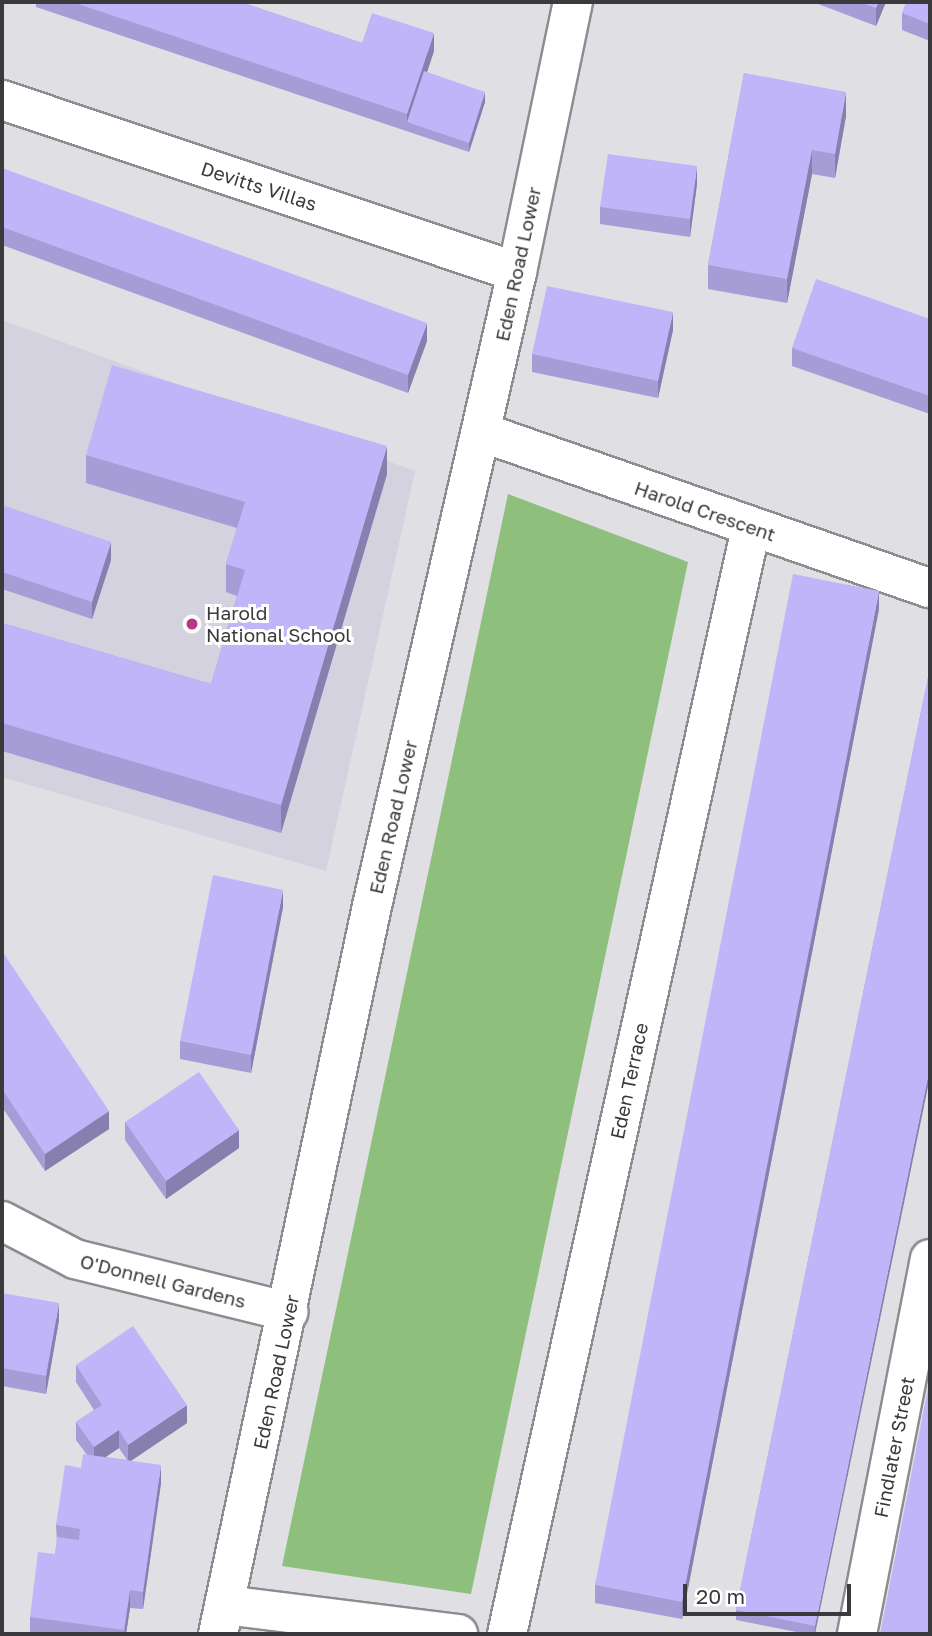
<!DOCTYPE html>
<html>
<head>
<meta charset="utf-8">
<style>
  body { margin:0 }
  #map { position:relative; width:932px; height:1636px; overflow:hidden; background:#e0dfe4; font-family:"Golos Text",sans-serif }
  div>[style] { position:absolute }
  [style*='--x'] { left:calc(var(--x)*1px); top:calc(var(--y)*1px); width:calc(var(--w)*1px); rotate:calc(var(--a)*1deg) }
  .built>* { inset:0; background:#d3d2de }
  .green>* { inset:0; background:#8ebf7c }
  .roads { filter:drop-shadow(2px 0 #8d8c91) drop-shadow(-2px 0 #8d8c91) drop-shadow(0 2px #8d8c91) drop-shadow(0 -2px #8d8c91) }
  .street>* { height:38px; margin:-19px; padding:0 19px; transform-origin:19px; border-radius:19px; background:#fff }
  .secondary>* { height:38px; margin:-19px; padding:0 19px; transform-origin:19px; border-radius:19px; background:#fff }
  .wall>* { inset:0; background:#a69cd6 }
  .shaded-wall>* { inset:0; background:#877fae }
  .building>* { inset:0; background:#c1b5f9 }
  .dots>* { width:19px; height:19px; translate:-50% -50%; box-sizing:border-box; border:4px solid #fff; border-radius:50% }
  span { translate:-50% -50%; white-space:nowrap; text-align:center; line-height:1.15; -webkit-text-stroke:6px #fff; paint-order:stroke }
  .street-label { font-size:19px; color:#3a3a3c }
  .poi-label { font-size:19px; color:#3a3a3c }
  .left { translate:0 -50%; text-align:left }
  .frame { position:absolute; inset:0; border:4px solid #3a3a3c; pointer-events:none }
  .scale { position:absolute; left:683px; top:1584px; width:168px; height:32px; box-sizing:border-box; border:4px solid #3a3a3c; border-top:0; padding-left:9px; font-size:21px; line-height:24px; white-space:nowrap; color:#3a3a3c; -webkit-text-stroke:5px #fff; paint-order:stroke }
</style>
</head>
<body>
<div id="map">
  <div class="built">
    <i style="clip-path:polygon(2px 320px,415px 471px,326px 871px,2px 777px)"></i>
  </div>
  <div class="green">
    <i style="clip-path:polygon(508px 494px,688px 562px,471px 1594px,282px 1566px)"></i>
  </div>
  <div class="roads">
    <div class="street">
      <i style="--x:2;--y:100;--w:543;--a:18.47"></i>
      <i style="--x:481;--y:432;--w:475;--a:19.2"></i>
      <i style="--x:2;--y:1221;--w:82;--a:27.5"></i>
      <i style="--x:75;--y:1259;--w:220;--a:13.9"></i>
      <i style="--x:225;--y:1605;--w:235;--a:7.1"></i>
      <i style="--x:507;--y:1634;--w:1133;--a:-77.56"></i>
      <i style="--x:857;--y:1634;--w:382;--a:-79"></i>
    </div>
    <div class="secondary">
      <i style="--x:218;--y:1634;--w:744;--a:-78.06"></i>
      <i style="--x:372;--y:906;--w:650;--a:-77.12"></i>
      <i style="--x:517;--y:272;--w:276;--a:-78.3"></i>
    </div>
  </div>
  <div class="wall">
    <i style="clip-path:polygon(36px 2px,241px 2px,362px 43px,434px 51px,427px 72px,485px 102px,469px 152px,36px 7px)"></i>
    <i style="clip-path:polygon(813px 2px,886px 2px,876px 26px)"></i>
    <i style="clip-path:polygon(930px 2px,930px 41px,902px 30px,902px 13px)"></i>
    <i style="clip-path:polygon(744px 73px,846px 116px,835px 178px,812px 174px,787px 303px,708px 289px,708px 265px)"></i>
    <i style="clip-path:polygon(2px 168px,427px 341px,408px 393px,2px 245px)"></i>
    <i style="clip-path:polygon(697px 184px,690px 237px,600px 224px,600px 207px)"></i>
    <i style="clip-path:polygon(930px 319px,930px 414px,792px 366px,792px 348px)"></i>
    <i style="clip-path:polygon(673px 330px,658px 398px,532px 372px,532px 354px)"></i>
    <i style="clip-path:polygon(930px 418px,930px 443px,928px 442px,928px 424px)"></i>
    <i style="clip-path:polygon(86px 455px,387px 474px,281px 833px,2px 751px,2px 623px,211px 684px,237px 596px,226px 592px,226px 564px,237px 528px,86px 483px)"></i>
    <i style="clip-path:polygon(2px 505px,111px 560px,92px 619px,2px 589px)"></i>
    <i style="clip-path:polygon(879px 609px,682px 1619px,595px 1603px,595px 1585px)"></i>
    <i style="clip-path:polygon(930px 668px,815px 1634px,807px 1634px,736px 1620px,736px 1610px)"></i>
    <i style="clip-path:polygon(283px 907px,251px 1073px,180px 1059px,180px 1041px)"></i>
    <i style="clip-path:polygon(2px 951px,109px 1129px,45px 1171px,2px 1107px)"></i>
    <i style="clip-path:polygon(125px 1122px,239px 1148px,166px 1199px,125px 1140px)"></i>
    <i style="clip-path:polygon(2px 1293px,59px 1320px,46px 1394px,2px 1386px)"></i>
    <i style="clip-path:polygon(evenodd,76px 1365px,187px 1423px,130px 1461px,161px 1483px,143px 1609px,130px 1608px,126px 1634px,30px 1634px,30px 1617px,55px 1554px,57px 1543px,56px 1525px,87px 1455px,76px 1440px,76px 1422px,94px 1410px,76px 1382px,76px 1365px,119px 1448px,127px 1460px,105px 1457px,119px 1448px)"></i>
  </div>
  <div class="shaded-wall">
    <i style="clip-path:polygon(879px 2px,886px 2px,876px 26px,876px 8px)"></i>
    <i style="clip-path:polygon(434px 33px,434px 51px,410px 123px,407px 122px,407px 114px)"></i>
    <i style="clip-path:polygon(485px 92px,485px 102px,469px 152px,469px 143px)"></i>
    <i style="clip-path:polygon(846px 92px,846px 116px,835px 178px,835px 154px)"></i>
    <i style="clip-path:polygon(812px 150px,812px 174px,787px 303px,787px 279px)"></i>
    <i style="clip-path:polygon(697px 166px,697px 184px,690px 237px,690px 219px)"></i>
    <i style="clip-path:polygon(673px 312px,673px 330px,658px 398px,658px 381px)"></i>
    <i style="clip-path:polygon(427px 323px,427px 341px,408px 393px,408px 375px)"></i>
    <i style="clip-path:polygon(387px 446px,387px 474px,281px 833px,281px 805px)"></i>
    <i style="clip-path:polygon(111px 542px,111px 560px,92px 619px,92px 602px)"></i>
    <i style="clip-path:polygon(879px 591px,879px 609px,682px 1619px,682px 1602px)"></i>
    <i style="clip-path:polygon(283px 890px,283px 907px,251px 1073px,251px 1055px)"></i>
    <i style="clip-path:polygon(930px 1067px,930px 1077px,815px 1634px,815px 1626px)"></i>
    <i style="clip-path:polygon(109px 1111px,109px 1129px,45px 1171px,45px 1154px)"></i>
    <i style="clip-path:polygon(239px 1130px,239px 1148px,166px 1199px,166px 1181px)"></i>
    <i style="clip-path:polygon(59px 1303px,59px 1320px,46px 1394px,46px 1376px)"></i>
    <i style="clip-path:polygon(187px 1405px,187px 1423px,128px 1463px,128px 1445px)"></i>
    <i style="clip-path:polygon(119px 1430px,119px 1448px,94px 1465px,94px 1447px)"></i>
    <i style="clip-path:polygon(161px 1465px,161px 1483px,143px 1609px,143px 1592px)"></i>
    <i style="clip-path:polygon(130px 1590px,130px 1608px,126px 1634px,124px 1634px)"></i>
  </div>
  <div class="building">
    <i style="clip-path:polygon(72px 2px,241px 2px,362px 43px,372px 13px,434px 33px,407px 114px)"></i>
    <i style="clip-path:polygon(859px 2px,879px 2px,876px 8px)"></i>
    <i style="clip-path:polygon(906px 2px,930px 2px,930px 24px,902px 13px)"></i>
    <i style="clip-path:polygon(424px 71px,485px 92px,469px 143px,407px 122px)"></i>
    <i style="clip-path:polygon(744px 73px,846px 92px,835px 154px,812px 150px,787px 279px,708px 265px)"></i>
    <i style="clip-path:polygon(608px 154px,697px 166px,690px 219px,600px 207px)"></i>
    <i style="clip-path:polygon(2px 168px,427px 323px,408px 375px,2px 227px)"></i>
    <i style="clip-path:polygon(816px 279px,930px 319px,930px 396px,792px 348px)"></i>
    <i style="clip-path:polygon(547px 286px,673px 312px,658px 381px,532px 354px)"></i>
    <i style="clip-path:polygon(112px 365px,387px 446px,281px 805px,2px 723px,2px 623px,211px 684px,245px 570px,226px 564px,245px 502px,86px 455px)"></i>
    <i style="clip-path:polygon(2px 505px,111px 542px,92px 602px,2px 572px)"></i>
    <i style="clip-path:polygon(793px 574px,879px 591px,682px 1602px,595px 1585px)"></i>
    <i style="clip-path:polygon(930px 668px,930px 1067px,815px 1626px,736px 1610px)"></i>
    <i style="clip-path:polygon(213px 875px,283px 890px,251px 1055px,180px 1041px)"></i>
    <i style="clip-path:polygon(2px 951px,109px 1111px,45px 1154px,2px 1089px)"></i>
    <i style="clip-path:polygon(199px 1072px,239px 1130px,166px 1181px,125px 1122px)"></i>
    <i style="clip-path:polygon(2px 1293px,59px 1303px,46px 1376px,2px 1368px)"></i>
    <i style="clip-path:polygon(133px 1326px,187px 1405px,128px 1445px,119px 1430px,94px 1447px,76px 1422px,102px 1405px,76px 1365px)"></i>
    <i style="clip-path:polygon(930px 1378px,930px 1634px,880px 1634px)"></i>
    <i style="clip-path:polygon(83px 1454px,161px 1465px,143px 1592px,130px 1590px,124px 1630px,30px 1617px,38px 1552px,55px 1554px,57px 1537px,79px 1540px,80px 1529px,56px 1525px,65px 1465px,81px 1468px)"></i>
  </div>
  <div class="dots">
    <i style="left:192px;top:624px;background:#b73885"></i>
  </div>
  <div class="street-label">
    <span style="left:259px;top:186px;rotate:18deg">Devitts Villas</span>
    <span style="left:518px;top:264px;rotate:-78deg">Eden Road Lower</span>
    <span style="left:705px;top:511px;rotate:19deg">Harold Crescent</span>
    <span style="left:393px;top:817px;rotate:-77deg">Eden Road Lower</span>
    <span style="left:629px;top:1081px;rotate:-78deg">Eden Terrace</span>
    <span style="left:163px;top:1281px;rotate:14deg">O'Donnell Gardens</span>
    <span style="left:276px;top:1372px;rotate:-78deg">Eden Road Lower</span>
    <span style="left:894px;top:1447px;rotate:-79deg">Findlater Street</span>
  </div>
  <div class="poi-label">
    <span class="left" style="left:206px;top:624px">Harold<br>National School</span>
  </div>
  <div class="frame"></div>
  <div class="scale">20 m</div>
</div>
</body>
</html>
